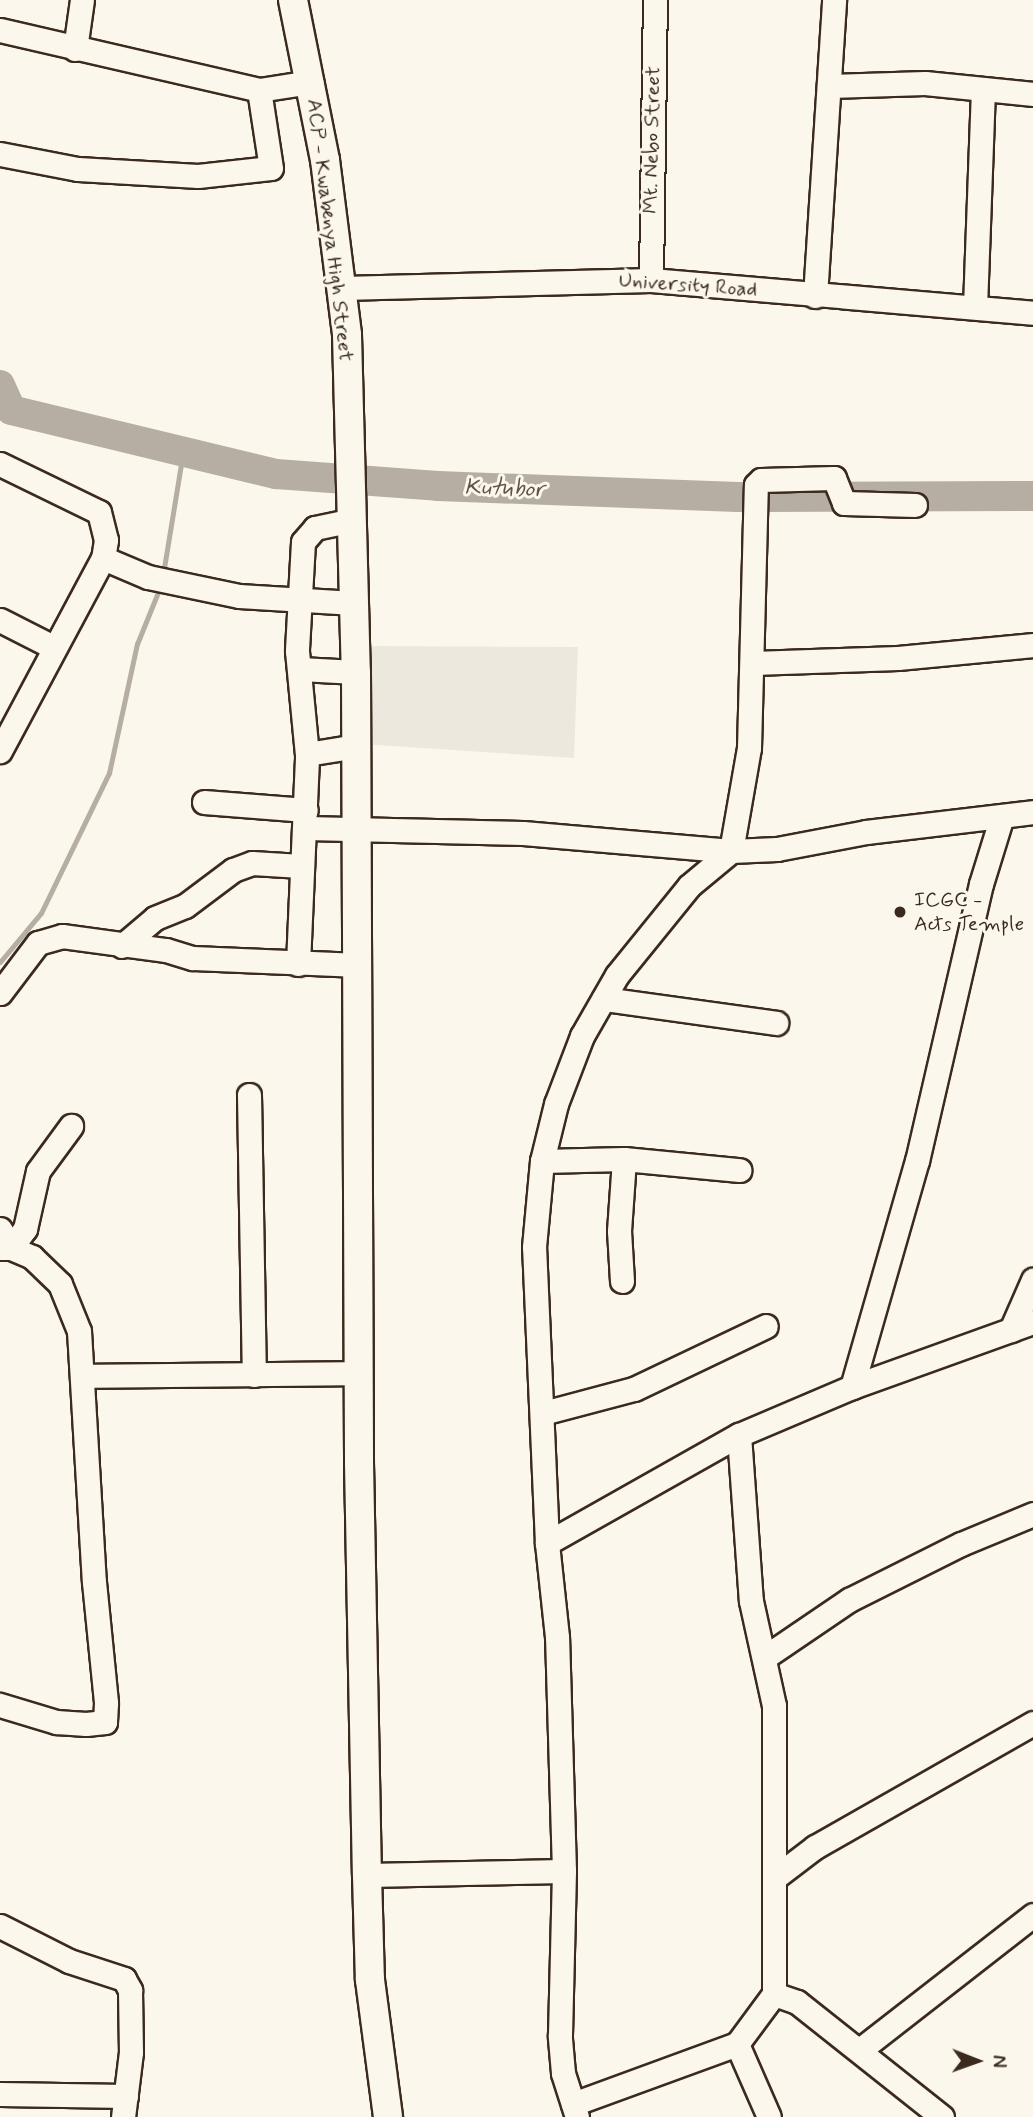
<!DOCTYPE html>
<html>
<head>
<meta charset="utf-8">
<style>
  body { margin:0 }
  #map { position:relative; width:1033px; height:2117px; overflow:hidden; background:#fbf7ec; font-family:Mynerve,sans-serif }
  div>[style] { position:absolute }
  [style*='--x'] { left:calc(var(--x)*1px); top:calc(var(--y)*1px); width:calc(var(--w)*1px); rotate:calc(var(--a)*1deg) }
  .built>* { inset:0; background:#ede8dd }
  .stream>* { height:5px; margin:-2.5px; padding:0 2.5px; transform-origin:2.5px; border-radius:2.5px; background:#b6aea2 }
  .river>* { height:30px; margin:-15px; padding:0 15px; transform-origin:15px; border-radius:15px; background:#b6aea2 }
  .roads { filter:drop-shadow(2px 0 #3b2a1e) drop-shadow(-2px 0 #3b2a1e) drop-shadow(0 2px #3b2a1e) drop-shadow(0 -2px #3b2a1e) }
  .minor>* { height:23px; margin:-11.5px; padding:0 11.5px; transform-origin:11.5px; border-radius:11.5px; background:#fbf7ec }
  .major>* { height:28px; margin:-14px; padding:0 14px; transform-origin:14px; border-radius:14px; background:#fbf7ec }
  .dots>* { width:19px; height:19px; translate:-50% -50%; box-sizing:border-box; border:4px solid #fbf7ec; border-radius:50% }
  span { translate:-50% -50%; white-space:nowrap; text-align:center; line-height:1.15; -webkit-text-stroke:6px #fbf7ec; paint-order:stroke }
  .street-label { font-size:21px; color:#3b2a1e }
  .poi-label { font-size:21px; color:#3b2a1e }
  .left { translate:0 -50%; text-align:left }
  .water-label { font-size:23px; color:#605246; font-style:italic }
  .north { position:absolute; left:942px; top:2026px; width:70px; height:70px; -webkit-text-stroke:5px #fbf7ec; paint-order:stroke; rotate:91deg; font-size:19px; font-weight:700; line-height:28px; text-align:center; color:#3b2a1e }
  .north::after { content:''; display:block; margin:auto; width:24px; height:32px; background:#3b2a1e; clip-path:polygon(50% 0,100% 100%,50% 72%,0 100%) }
</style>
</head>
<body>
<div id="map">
  <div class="built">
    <i style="clip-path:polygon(365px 646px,578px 647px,574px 758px,362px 744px)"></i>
  </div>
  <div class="stream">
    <i style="--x:163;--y:574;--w:124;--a:-80.7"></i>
    <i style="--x:0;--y:962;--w:64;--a:-50.1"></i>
    <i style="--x:41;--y:913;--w:156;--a:-64.1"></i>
    <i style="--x:109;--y:773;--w:132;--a:-77.8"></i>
    <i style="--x:137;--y:644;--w:61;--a:-68"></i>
  </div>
  <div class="river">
    <i style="--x:0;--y:385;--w:27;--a:66"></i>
    <i style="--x:11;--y:410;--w:273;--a:13.6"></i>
    <i style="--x:276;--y:474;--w:162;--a:4.2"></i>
    <i style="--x:438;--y:486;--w:300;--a:2.1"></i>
    <i style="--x:738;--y:497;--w:295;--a:-0.2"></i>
  </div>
  <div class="roads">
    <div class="minor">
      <i style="--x:0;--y:30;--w:266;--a:13"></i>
      <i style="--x:259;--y:90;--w:53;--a:-8.7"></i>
      <i style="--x:75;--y:49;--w:49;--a:-81.9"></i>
      <i style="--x:830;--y:86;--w:95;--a:-1.8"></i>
      <i style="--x:925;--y:83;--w:109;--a:5.8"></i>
      <i style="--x:0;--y:154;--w:79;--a:10.9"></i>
      <i style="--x:78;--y:169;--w:120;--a:3.3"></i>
      <i style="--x:198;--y:176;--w:73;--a:-6.3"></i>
      <i style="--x:271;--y:168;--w:79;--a:-98.7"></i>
      <i style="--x:651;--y:280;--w:280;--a:-89.2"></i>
      <i style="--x:342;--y:288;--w:309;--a:-1.5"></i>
      <i style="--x:651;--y:280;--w:383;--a:4.9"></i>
      <i style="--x:815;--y:296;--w:297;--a:-86.3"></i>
      <i style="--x:975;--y:307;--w:218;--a:-87.9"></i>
      <i style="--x:0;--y:464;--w:110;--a:25.9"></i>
      <i style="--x:99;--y:512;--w:29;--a:76"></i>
      <i style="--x:106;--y:540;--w:18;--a:99"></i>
      <i style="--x:103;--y:558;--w:219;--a:118.1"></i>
      <i style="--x:353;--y:520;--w:39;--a:168"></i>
      <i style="--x:315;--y:528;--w:18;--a:131"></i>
      <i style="--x:303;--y:542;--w:109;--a:93.2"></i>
      <i style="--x:297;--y:651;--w:103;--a:84.5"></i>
      <i style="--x:307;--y:754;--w:51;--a:-9.1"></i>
      <i style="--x:103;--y:558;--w:49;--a:22.9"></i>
      <i style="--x:148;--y:577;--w:93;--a:11.8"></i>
      <i style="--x:239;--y:596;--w:115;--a:3.5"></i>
      <i style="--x:0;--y:620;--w:59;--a:27"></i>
      <i style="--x:753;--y:663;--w:145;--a:-2"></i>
      <i style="--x:898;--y:658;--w:136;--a:-5.5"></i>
      <i style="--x:300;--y:669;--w:56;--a:3.1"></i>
      <i style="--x:204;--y:802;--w:102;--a:4.5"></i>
      <i style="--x:306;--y:828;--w:217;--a:1.3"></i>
      <i style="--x:523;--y:833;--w:209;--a:4.9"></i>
      <i style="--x:731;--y:851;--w:46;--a:-2.5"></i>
      <i style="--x:777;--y:849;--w:91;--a:-10.8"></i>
      <i style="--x:866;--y:832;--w:168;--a:-6.8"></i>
      <i style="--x:122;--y:946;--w:43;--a:-40.3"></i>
      <i style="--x:155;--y:918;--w:32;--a:-22"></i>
      <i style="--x:185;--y:906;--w:60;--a:-36.9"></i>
      <i style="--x:233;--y:870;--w:20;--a:-20"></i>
      <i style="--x:252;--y:863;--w:49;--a:3.5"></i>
      <i style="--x:298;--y:964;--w:210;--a:-87.5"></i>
      <i style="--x:0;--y:993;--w:63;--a:-52.8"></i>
      <i style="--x:38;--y:943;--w:25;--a:-16"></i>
      <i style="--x:62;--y:936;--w:105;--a:7.7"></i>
      <i style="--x:166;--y:950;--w:28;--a:17"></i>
      <i style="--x:193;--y:958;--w:166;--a:2.4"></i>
      <i style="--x:604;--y:999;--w:174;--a:7.9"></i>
      <i style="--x:249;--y:1095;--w:280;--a:89"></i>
      <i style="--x:542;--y:1161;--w:82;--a:-1.4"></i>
      <i style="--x:624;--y:1159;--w:116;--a:5.5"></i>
      <i style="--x:0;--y:1229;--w:22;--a:60"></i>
      <i style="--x:11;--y:1248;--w:23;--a:23"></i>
      <i style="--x:32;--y:1257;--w:39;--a:44"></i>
      <i style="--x:60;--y:1284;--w:51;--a:68"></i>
      <i style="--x:79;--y:1331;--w:251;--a:86.6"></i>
      <i style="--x:94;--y:1582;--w:122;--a:84.3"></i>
      <i style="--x:106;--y:1703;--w:19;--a:93"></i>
      <i style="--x:105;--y:1722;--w:19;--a:174"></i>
      <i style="--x:86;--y:1724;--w:30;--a:-176"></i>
      <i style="--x:56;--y:1722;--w:59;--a:-163.1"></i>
      <i style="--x:0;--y:1248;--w:11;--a:0"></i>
      <i style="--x:11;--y:1248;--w:24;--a:-54"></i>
      <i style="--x:25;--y:1229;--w:59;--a:-77.4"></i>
      <i style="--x:38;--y:1171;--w:56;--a:-53.7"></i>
      <i style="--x:622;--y:1281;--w:50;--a:-93.4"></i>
      <i style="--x:619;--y:1231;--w:72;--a:-86"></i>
      <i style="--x:1011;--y:1330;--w:55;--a:-66.3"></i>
      <i style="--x:82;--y:1376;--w:278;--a:-0.6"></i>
      <i style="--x:852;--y:1387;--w:235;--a:-74"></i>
      <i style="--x:917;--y:1161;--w:284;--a:-77"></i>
      <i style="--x:981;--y:884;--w:71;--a:-72.8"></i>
      <i style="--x:543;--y:1413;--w:94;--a:-14.8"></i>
      <i style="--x:634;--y:1389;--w:146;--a:-25.5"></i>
      <i style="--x:739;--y:1435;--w:166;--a:85.9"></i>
      <i style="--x:751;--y:1601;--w:107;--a:77.6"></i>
      <i style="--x:774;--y:1706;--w:288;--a:90"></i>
      <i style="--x:547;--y:1543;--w:220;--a:-29.4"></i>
      <i style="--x:739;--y:1435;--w:123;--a:-23"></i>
      <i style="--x:852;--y:1387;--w:192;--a:-19.8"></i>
      <i style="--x:765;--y:1657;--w:102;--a:-34.2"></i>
      <i style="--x:849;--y:1600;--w:125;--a:-26.6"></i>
      <i style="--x:961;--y:1544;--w:78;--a:-22.6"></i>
      <i style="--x:367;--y:1875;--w:197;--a:-1.2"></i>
      <i style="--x:777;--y:1876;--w:48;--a:-37.3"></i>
      <i style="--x:815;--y:1847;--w:251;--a:-29.6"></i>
      <i style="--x:0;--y:1926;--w:77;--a:26.9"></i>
      <i style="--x:69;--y:1961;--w:58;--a:18.1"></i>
      <i style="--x:124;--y:1979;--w:13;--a:61"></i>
      <i style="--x:130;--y:1990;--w:62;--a:89.1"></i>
      <i style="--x:131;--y:2052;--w:65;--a:97"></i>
      <i style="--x:861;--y:2049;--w:218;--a:-37.9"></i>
      <i style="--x:0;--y:2094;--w:126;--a:0.9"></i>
      <i style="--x:573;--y:2104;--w:175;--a:-20.1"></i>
      <i style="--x:577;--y:2117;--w:46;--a:-107.7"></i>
      <i style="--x:563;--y:2073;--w:38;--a:-95"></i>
      <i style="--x:560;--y:2035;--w:164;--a:-88.6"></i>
      <i style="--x:564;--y:1871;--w:234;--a:-91.7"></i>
      <i style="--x:557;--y:1637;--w:95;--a:-96.1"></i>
      <i style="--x:547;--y:1543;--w:296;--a:-92.5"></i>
      <i style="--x:534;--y:1247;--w:86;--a:-84.7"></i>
      <i style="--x:542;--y:1161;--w:59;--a:-76.2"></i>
      <i style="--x:556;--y:1104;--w:73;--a:-69.1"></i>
      <i style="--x:582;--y:1036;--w:70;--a:-60.2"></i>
      <i style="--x:617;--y:975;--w:114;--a:-51"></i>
      <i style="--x:689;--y:886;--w:55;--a:-39.8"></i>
      <i style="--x:731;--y:851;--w:105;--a:-80.1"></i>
      <i style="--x:749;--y:748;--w:263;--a:-88.5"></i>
      <i style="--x:756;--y:485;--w:7;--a:-45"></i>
      <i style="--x:761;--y:480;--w:73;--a:-1.6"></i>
      <i style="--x:834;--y:478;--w:27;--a:68"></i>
      <i style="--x:844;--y:503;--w:71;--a:1.6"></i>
      <i style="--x:769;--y:2117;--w:80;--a:-113.7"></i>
      <i style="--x:737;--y:2044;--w:62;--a:-53.5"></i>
      <i style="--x:774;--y:1994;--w:24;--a:19"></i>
      <i style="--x:797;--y:2002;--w:185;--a:38.4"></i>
    </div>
    <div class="major">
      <i style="--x:293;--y:0;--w:163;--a:78.7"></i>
      <i style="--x:325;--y:160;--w:176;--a:82.8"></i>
      <i style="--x:347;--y:335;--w:337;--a:88.5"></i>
      <i style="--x:356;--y:672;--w:791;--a:89.78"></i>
      <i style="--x:359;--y:1463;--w:412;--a:88.9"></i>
      <i style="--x:367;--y:1875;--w:105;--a:88.4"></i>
      <i style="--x:370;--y:1980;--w:138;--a:82.5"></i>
    </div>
  </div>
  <div class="dots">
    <i style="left:900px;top:912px;background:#3b2a1e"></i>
  </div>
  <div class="street-label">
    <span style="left:652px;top:140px;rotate:-89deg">Mt. Nebo Street</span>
    <span style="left:330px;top:230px;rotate:83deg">ACP - Kwabenya High Street</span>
    <span style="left:688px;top:285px;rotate:4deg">University Road</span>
  </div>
  <div class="poi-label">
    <span class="left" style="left:914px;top:912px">ICGC -<br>Acts Temple</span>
  </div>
  <div class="water-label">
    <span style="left:504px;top:489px;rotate:2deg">Kutubor</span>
  </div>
  <div class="north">N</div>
</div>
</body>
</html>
